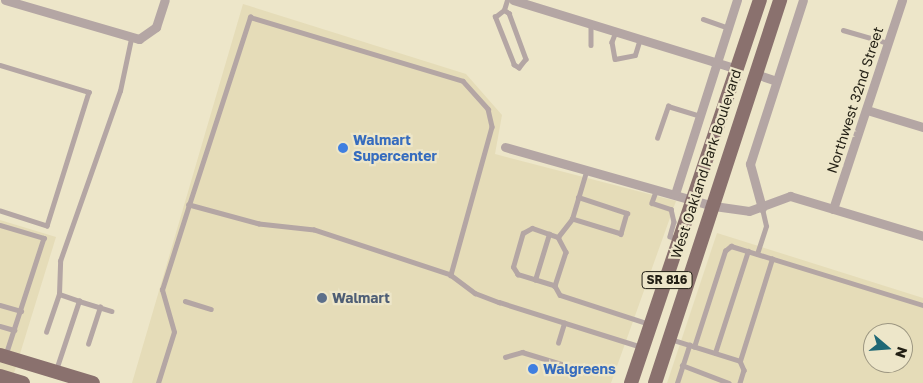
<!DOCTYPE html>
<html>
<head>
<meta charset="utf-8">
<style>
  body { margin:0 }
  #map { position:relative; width:923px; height:383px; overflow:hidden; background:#ede6c9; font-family:"Golos Text",sans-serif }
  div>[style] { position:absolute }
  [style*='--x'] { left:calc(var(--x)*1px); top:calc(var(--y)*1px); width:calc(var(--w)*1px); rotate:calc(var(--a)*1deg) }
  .built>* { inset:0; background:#e5dcb8 }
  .lane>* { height:4.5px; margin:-2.25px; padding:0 2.25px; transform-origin:2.25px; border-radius:2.25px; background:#b4a6a4 }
  .street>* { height:9px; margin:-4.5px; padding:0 4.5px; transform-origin:4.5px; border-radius:4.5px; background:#b4a6a4 }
  .primary>* { height:14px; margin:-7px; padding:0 7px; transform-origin:7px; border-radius:7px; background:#8a716e }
  .dots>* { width:14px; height:14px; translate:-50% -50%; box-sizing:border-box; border:2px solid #ede6c9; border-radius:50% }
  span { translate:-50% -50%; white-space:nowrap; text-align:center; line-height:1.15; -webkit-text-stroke:4.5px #ede6c9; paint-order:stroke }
  .shield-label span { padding:1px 4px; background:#ede6c9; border:1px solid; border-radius:4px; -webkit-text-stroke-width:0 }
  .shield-label { font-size:12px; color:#221f14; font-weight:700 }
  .street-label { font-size:14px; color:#221f14 }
  .shop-label { font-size:14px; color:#366cbe; font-weight:700 }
  .left { translate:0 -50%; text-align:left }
  .service-label { font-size:14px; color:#4e5e75; font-weight:700 }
  .north { position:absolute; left:863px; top:323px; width:50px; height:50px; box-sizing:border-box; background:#ede6c9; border:1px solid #9c9681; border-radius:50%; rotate:108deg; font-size:14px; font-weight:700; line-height:20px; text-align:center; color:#221f14 }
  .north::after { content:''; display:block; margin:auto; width:18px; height:22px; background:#1f6875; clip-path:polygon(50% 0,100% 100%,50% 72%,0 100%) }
</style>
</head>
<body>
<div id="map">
  <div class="built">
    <i style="clip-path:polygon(243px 4px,466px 74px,502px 115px,495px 154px,676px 201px,611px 383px,132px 383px)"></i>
    <i style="clip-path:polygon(0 220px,56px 237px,11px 383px,0 383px)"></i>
    <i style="clip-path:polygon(evenodd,717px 233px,923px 298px,923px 383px,667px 383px,717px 233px,873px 333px,903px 333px,903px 363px,873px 363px,873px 333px)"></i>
  </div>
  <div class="lane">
    <i style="--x:504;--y:10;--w:6;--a:31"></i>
    <i style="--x:509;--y:13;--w:49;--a:69.7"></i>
    <i style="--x:526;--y:59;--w:11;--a:128"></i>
    <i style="--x:519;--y:68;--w:6;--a:-149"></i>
    <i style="--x:514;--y:65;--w:52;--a:-111.6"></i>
    <i style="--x:495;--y:17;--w:11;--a:-38"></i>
    <i style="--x:504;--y:10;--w:10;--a:-73"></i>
    <i style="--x:703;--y:19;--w:28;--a:19"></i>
    <i style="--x:591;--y:24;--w:21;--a:90"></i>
    <i style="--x:843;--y:30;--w:47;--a:16.1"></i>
    <i style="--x:616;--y:32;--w:11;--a:112"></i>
    <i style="--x:612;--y:42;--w:17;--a:80"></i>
    <i style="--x:615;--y:59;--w:20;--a:-11"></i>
    <i style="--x:635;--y:55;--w:17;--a:-73"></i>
    <i style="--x:0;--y:65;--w:93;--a:16.9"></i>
    <i style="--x:89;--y:92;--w:140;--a:107.4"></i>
    <i style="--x:47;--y:226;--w:49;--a:-162.3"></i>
    <i style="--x:657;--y:138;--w:34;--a:-71"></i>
    <i style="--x:668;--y:106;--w:34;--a:17"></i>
    <i style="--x:657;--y:189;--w:15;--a:110"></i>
    <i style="--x:652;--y:203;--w:20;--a:18"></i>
    <i style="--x:671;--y:209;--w:13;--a:77"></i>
    <i style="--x:674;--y:222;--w:15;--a:106"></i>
    <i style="--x:670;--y:236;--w:9;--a:27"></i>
    <i style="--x:578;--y:197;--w:52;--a:18.1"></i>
    <i style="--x:627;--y:213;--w:22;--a:106"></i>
    <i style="--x:621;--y:234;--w:51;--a:-163"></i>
    <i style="--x:572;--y:219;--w:49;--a:-73.4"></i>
    <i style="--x:0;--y:225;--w:46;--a:16.5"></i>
    <i style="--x:44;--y:238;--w:123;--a:108"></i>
    <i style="--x:558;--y:237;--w:17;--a:62"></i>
    <i style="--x:566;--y:252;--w:36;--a:108"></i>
    <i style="--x:555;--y:286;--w:39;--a:-163"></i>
    <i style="--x:518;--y:275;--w:9;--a:-122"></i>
    <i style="--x:513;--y:267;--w:35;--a:-74"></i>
    <i style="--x:523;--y:233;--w:10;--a:-29"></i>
    <i style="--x:532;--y:228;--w:28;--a:19"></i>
    <i style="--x:558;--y:237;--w:23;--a:-52"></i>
    <i style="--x:757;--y:254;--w:29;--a:-72"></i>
    <i style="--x:766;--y:226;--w:18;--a:-103"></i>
    <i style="--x:451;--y:275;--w:30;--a:37"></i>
    <i style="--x:475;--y:293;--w:26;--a:21"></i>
    <i style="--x:499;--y:302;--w:150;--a:17.5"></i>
    <i style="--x:535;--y:280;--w:48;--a:-73.1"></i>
    <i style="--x:555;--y:286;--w:10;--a:61"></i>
    <i style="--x:560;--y:295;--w:94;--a:18"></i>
    <i style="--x:59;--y:294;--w:33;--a:-88"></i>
    <i style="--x:60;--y:261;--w:180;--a:-70.6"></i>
    <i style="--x:120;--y:91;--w:53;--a:-78.1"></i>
    <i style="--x:185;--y:301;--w:27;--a:17"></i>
    <i style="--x:0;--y:305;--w:22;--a:16"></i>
    <i style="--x:0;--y:326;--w:15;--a:16"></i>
    <i style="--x:46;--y:332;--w:40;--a:-71.1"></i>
    <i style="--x:59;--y:294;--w:21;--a:19"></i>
    <i style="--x:670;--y:339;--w:73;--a:17.4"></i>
    <i style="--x:740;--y:361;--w:10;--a:66"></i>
    <i style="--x:744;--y:370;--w:14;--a:107"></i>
    <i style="--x:558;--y:343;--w:21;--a:-73"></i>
    <i style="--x:88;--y:344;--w:39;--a:-72"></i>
    <i style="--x:694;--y:347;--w:101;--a:-72.1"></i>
    <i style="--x:725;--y:251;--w:8;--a:-40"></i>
    <i style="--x:731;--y:246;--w:201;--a:17.1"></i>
    <i style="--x:715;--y:353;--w:107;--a:-72.1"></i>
    <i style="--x:505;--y:357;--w:18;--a:-16"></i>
    <i style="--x:522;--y:352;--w:69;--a:16.9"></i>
    <i style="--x:740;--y:361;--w:107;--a:-72.6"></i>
    <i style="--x:682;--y:365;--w:50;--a:21"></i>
    <i style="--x:56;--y:370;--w:73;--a:-71.6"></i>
    <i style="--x:79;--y:301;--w:34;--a:17"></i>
    <i style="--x:158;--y:383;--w:53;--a:-72.6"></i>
    <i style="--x:174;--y:332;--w:44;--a:-105.9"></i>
    <i style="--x:162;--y:290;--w:89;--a:-72.4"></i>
    <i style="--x:189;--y:205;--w:198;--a:-72"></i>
    <i style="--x:250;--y:17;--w:222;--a:16.7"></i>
    <i style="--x:463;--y:81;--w:38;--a:48"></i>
    <i style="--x:488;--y:109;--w:18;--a:77"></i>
    <i style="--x:492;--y:127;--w:154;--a:105.5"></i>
    <i style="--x:451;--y:275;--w:144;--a:-161.8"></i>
    <i style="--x:314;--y:230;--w:55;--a:-173.8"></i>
    <i style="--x:259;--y:224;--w:73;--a:-164.8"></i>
    <i style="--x:677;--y:383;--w:40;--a:-72"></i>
  </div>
  <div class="street">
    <i style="--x:5;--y:0;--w:140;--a:16.2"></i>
    <i style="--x:139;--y:39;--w:21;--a:-35"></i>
    <i style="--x:156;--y:27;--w:28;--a:-72"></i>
    <i style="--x:513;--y:0;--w:234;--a:17.1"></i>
    <i style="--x:756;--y:74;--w:21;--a:19"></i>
    <i style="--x:867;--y:110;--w:59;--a:16.9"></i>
    <i style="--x:505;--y:147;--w:217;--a:15.8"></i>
    <i style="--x:714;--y:206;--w:35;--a:8"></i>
    <i style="--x:749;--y:211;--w:44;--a:-20.1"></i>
    <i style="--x:790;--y:196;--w:139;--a:16.7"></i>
    <i style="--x:675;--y:194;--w:204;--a:-72.3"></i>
    <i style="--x:762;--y:208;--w:46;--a:-105.3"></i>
    <i style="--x:750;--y:164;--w:172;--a:-72.1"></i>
    <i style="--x:833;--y:209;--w:220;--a:-71.7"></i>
  </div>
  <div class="primary">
    <i style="--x:0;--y:355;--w:97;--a:16.8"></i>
    <i style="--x:0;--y:376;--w:24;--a:17"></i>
    <i style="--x:631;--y:383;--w:404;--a:-71.4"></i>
    <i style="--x:655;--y:383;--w:403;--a:-71.9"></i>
  </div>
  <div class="dots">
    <i style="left:343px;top:148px;background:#3f7fe0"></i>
    <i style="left:322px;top:298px;background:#5c6f8a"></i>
    <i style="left:533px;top:369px;background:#3f7fe0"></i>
  </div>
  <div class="shield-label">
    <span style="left:667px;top:280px">SR 816</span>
  </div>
  <div class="street-label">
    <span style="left:855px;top:100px;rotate:-72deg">Northwest 32nd Street</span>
    <span style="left:706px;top:164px;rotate:-72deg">West Oakland Park Boulevard</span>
  </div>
  <div class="shop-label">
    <span class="left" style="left:353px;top:148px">Walmart<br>Supercenter</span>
    <span class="left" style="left:543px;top:369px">Walgreens</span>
  </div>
  <div class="service-label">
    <span class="left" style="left:332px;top:298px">Walmart</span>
  </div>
  <div class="north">N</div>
</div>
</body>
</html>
